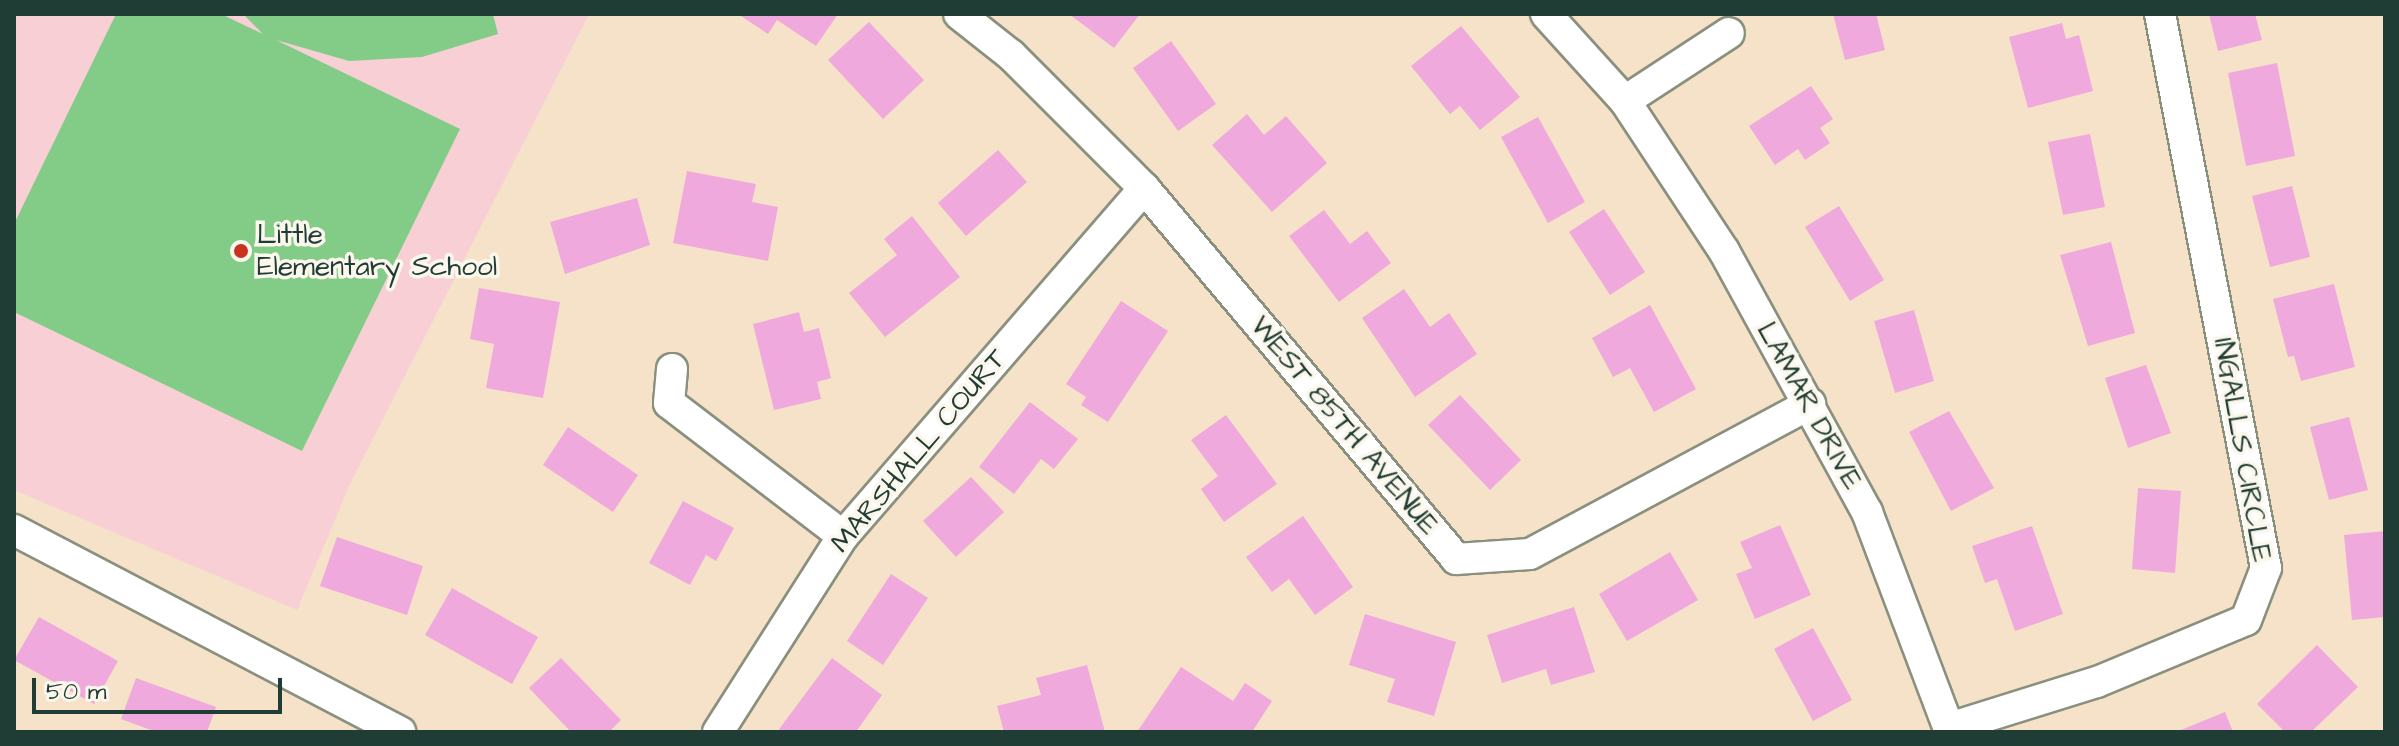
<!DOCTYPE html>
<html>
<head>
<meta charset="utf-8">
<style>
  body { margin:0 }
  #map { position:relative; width:2399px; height:746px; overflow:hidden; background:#f6e2c9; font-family:"Architects Daughter",sans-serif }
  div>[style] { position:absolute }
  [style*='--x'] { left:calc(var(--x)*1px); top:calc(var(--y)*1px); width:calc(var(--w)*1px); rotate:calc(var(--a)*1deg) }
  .built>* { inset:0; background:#f7cfd4 }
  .green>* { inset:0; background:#83cc88 }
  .building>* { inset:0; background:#f0a9dc }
  .roads { filter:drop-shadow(2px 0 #8a907e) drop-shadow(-2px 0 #8a907e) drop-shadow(0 2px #8a907e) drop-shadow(0 -2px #8a907e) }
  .minor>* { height:30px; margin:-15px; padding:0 15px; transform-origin:15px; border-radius:15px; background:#fff }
  .dots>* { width:22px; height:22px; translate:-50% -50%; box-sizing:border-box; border:4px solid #fbf7ec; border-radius:50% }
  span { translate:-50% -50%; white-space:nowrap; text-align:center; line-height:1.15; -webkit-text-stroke:7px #fbf7ec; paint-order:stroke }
  .poi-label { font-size:28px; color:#1f3d34 }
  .left { translate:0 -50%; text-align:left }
  .street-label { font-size:28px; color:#1f3d34 }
  .frame { position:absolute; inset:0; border:16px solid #1f3d34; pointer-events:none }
  .scale { position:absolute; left:32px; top:678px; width:250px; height:36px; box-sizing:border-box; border:4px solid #1f3d34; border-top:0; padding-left:10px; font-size:24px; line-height:28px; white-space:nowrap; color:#1f3d34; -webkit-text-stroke:6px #fbf7ec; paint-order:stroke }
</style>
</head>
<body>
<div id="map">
  <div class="built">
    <i style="clip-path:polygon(14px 14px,589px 14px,350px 484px,297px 610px,14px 490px)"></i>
  </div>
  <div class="green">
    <i style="clip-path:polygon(116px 14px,221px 14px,263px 34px,243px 14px,493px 14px,498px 34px,422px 57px,349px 61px,276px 40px,460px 129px,302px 451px,14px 312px,14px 224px)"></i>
  </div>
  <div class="building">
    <i style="clip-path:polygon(738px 14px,838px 14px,816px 46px,777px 20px,768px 34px)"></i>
    <i style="clip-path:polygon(1069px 14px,1140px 14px,1114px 48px)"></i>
    <i style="clip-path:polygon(1833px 14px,1876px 14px,1885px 50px,1845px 60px)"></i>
    <i style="clip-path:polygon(2209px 14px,2255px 14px,2262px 40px,2218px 51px)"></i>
    <i style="clip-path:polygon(869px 22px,924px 80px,883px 119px,828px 60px)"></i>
    <i style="clip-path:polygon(2062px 23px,2066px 39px,2079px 35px,2093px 91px,2028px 108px,2009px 37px)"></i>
    <i style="clip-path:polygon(1461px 26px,1520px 97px,1480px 130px,1460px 106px,1450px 114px,1411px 66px)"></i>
    <i style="clip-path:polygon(1171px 41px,1216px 104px,1178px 131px,1133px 68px)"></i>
    <i style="clip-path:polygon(2277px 63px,2295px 156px,2246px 166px,2228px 73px)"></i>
    <i style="clip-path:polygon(1811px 86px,1833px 119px,1820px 128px,1830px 143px,1805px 160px,1798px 149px,1775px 165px,1749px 126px)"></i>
    <i style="clip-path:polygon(1247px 114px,1264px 135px,1286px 116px,1327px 163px,1272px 212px,1212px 145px)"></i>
    <i style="clip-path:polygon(1538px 117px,1585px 202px,1548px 223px,1501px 137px)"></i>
    <i style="clip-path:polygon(2090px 134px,2105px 207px,2063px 215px,2048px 142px)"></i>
    <i style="clip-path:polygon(998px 150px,1027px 182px,966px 236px,938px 203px)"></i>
    <i style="clip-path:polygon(687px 171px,756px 184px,752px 202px,778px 207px,768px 261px,673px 243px)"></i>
    <i style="clip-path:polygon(2292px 186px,2310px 257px,2270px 267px,2252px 196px)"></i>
    <i style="clip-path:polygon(637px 198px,650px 245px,565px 274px,550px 222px)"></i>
    <i style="clip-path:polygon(1839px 206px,1884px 280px,1850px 301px,1805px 227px)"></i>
    <i style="clip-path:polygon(1604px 209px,1645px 272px,1610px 295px,1569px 232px)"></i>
    <i style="clip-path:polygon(1324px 210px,1350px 244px,1367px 231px,1391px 263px,1339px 302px,1289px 236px)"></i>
    <i style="clip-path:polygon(912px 216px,960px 277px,885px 337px,849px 293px,897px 255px,884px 239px)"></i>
    <i style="clip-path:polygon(2111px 242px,2135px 333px,2088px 346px,2060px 255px)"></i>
    <i style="clip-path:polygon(2334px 284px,2355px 367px,2301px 381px,2294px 356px,2288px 357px,2273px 299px)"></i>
    <i style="clip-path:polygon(479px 288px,560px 302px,543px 398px,486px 388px,494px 344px,470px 339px)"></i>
    <i style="clip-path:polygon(1404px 289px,1430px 327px,1449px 313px,1477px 354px,1415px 397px,1362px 318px)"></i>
    <i style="clip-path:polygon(1121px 301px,1168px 331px,1108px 422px,1081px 405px,1086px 397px,1066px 384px)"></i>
    <i style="clip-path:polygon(1650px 305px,1696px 389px,1654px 412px,1630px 368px,1613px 377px,1592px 338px)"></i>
    <i style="clip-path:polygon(1914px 310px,1934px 381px,1895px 393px,1874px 321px)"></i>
    <i style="clip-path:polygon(799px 312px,804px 332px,819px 328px,831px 378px,817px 382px,821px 399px,774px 410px,753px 324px)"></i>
    <i style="clip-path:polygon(2146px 365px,2171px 433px,2128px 448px,2105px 378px)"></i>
    <i style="clip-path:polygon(1460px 395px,1521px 460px,1490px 490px,1428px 425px)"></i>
    <i style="clip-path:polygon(1030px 402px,1078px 439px,1054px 469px,1041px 459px,1014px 494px,979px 467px)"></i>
    <i style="clip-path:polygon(1949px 411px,1994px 488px,1951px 511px,1909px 432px)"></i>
    <i style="clip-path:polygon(1226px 415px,1277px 484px,1224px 522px,1201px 489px,1218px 476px,1191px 440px)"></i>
    <i style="clip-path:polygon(2349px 417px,2368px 490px,2329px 500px,2310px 427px)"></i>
    <i style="clip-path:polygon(568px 427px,638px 475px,613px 512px,543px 465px)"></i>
    <i style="clip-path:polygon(971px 477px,1004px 512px,956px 557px,923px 521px)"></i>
    <i style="clip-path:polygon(2138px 488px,2181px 491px,2175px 573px,2132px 569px)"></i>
    <i style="clip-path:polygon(683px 501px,734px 528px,716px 561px,706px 555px,690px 585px,649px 563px)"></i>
    <i style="clip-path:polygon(1303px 516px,1353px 587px,1315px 615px,1289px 579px,1272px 592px,1246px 557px)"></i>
    <i style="clip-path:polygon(1780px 525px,1811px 595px,1755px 619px,1736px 574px,1752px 568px,1740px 542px)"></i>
    <i style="clip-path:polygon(2032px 526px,2063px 614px,2015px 631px,1997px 579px,1985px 583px,1972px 546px)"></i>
    <i style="clip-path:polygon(2385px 531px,2385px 617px,2352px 620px,2344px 535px)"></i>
    <i style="clip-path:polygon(337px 537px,423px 566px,407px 615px,320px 586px)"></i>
    <i style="clip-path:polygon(1670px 552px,1698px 600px,1627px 641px,1599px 594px)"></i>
    <i style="clip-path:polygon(891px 574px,928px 598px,883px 665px,847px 641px)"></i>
    <i style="clip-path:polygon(452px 588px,538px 637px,512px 684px,425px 635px)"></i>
    <i style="clip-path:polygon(1574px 607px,1595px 672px,1551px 685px,1546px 669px,1502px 683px,1487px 635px)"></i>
    <i style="clip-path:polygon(1365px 614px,1456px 642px,1434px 716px,1387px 702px,1395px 679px,1349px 665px)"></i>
    <i style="clip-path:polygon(39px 617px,118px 661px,94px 704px,14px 660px)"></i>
    <i style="clip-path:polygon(1813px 628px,1852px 700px,1813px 721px,1774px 649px)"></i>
    <i style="clip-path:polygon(2317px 645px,2358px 687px,2311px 732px,2285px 732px,2257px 704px)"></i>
    <i style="clip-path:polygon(561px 658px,621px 720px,609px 732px,571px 732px,529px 688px)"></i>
    <i style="clip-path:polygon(832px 658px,882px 695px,856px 732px,777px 732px)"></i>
    <i style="clip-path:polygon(1087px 665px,1105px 732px,1004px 732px,997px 706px,1041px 695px,1036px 678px)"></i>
    <i style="clip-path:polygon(1181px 667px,1233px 701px,1245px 683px,1272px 701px,1252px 732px,1137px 732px)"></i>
    <i style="clip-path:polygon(136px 678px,216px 707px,207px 732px,156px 732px,121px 719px)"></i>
    <i style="clip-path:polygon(2225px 712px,2233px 732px,2176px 732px)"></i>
  </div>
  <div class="roads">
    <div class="minor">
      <i style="--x:959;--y:14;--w:66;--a:38.3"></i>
      <i style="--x:1011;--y:55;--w:188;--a:45"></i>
      <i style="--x:1144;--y:188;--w:485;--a:49.9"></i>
      <i style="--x:1456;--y:559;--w:74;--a:-3.9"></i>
      <i style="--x:1530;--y:554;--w:318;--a:-28.2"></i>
      <i style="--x:1546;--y:14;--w:118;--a:47.8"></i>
      <i style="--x:1625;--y:101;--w:180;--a:56.6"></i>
      <i style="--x:1724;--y:251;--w:298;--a:61.3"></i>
      <i style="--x:1867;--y:512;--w:235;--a:69.3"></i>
      <i style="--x:1625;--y:101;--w:124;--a:-33.2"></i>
      <i style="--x:672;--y:369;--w:34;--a:95"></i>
      <i style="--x:669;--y:403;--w:219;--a:37.4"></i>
      <i style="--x:14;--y:530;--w:436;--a:27.6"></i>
      <i style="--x:1949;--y:728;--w:155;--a:-17.3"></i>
      <i style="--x:2097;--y:682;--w:161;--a:-22.6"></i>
      <i style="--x:2246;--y:620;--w:56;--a:-69"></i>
      <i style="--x:2266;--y:568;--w:564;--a:-100.83"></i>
      <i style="--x:718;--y:732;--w:232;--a:-57.5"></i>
      <i style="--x:843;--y:536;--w:460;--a:-49.1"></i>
    </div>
  </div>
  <div class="dots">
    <i style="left:241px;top:251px;background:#c8321e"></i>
  </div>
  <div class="poi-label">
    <span class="left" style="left:257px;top:251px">Little<br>Elementary School</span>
  </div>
  <div class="street-label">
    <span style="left:1809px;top:406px;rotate:61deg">LAMAR DRIVE</span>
    <span style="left:1344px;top:426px;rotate:50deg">WEST 85TH AVENUE</span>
    <span style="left:2242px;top:450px;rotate:80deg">INGALLS CIRCLE</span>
    <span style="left:919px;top:451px;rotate:-50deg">MARSHALL COURT</span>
  </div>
  <div class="frame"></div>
  <div class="scale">50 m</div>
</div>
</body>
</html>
